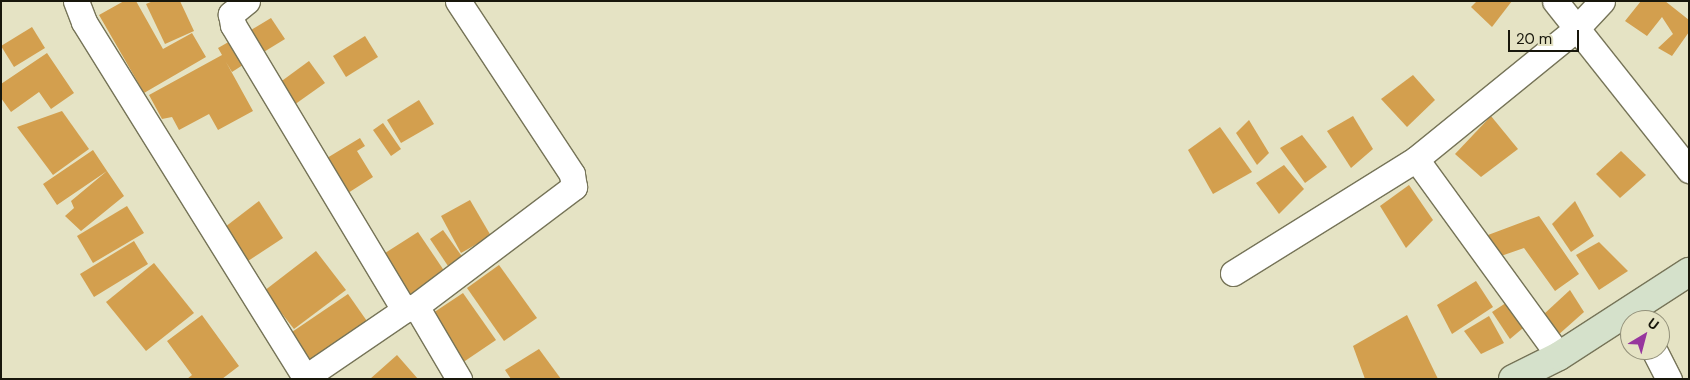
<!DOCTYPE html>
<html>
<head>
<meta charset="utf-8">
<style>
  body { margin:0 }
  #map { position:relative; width:1690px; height:380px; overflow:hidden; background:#e5e3c4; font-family:"DM Sans",sans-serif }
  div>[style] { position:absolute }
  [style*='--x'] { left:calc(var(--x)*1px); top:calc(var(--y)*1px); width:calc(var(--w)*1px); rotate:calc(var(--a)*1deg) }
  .building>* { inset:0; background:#d39f4e }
  .roads { filter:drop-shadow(1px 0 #767458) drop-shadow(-1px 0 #767458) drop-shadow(0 1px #767458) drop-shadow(0 -1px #767458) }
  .street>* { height:25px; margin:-12.5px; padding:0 12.5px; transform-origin:12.5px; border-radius:12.5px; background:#fff }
  .secondary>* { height:28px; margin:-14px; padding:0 14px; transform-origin:14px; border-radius:14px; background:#d5e1cb }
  span { translate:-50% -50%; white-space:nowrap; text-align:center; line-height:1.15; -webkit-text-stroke:5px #e5e3c4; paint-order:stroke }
  .frame { position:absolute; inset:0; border:2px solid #18170c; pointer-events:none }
  .north { position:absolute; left:1620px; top:310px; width:50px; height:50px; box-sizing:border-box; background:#e5e3c4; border:1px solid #93917a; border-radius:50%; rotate:37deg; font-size:14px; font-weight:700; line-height:20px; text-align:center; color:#18170c }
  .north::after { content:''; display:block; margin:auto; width:18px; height:22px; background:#97369e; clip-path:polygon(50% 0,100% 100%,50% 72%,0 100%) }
  .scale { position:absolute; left:1508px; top:30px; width:71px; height:22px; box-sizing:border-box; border:2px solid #18170c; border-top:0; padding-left:6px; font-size:15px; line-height:18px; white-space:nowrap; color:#18170c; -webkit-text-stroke:4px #e5e3c4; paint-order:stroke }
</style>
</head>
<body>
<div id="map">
  <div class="building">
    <i style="clip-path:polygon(124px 1px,136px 1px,163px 49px,192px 33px,206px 57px,144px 93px,99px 15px)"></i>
    <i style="clip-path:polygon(153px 1px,180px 1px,194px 31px,165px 44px,146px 4px)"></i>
    <i style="clip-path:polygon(1477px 1px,1512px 1px,1492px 27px,1471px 7px)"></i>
    <i style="clip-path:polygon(1641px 1px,1665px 1px,1689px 20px,1689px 32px,1672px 56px,1658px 48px,1673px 34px,1662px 17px,1647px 36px,1625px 21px)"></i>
    <i style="clip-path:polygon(271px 18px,285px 39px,249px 61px,236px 39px)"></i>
    <i style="clip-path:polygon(32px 27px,45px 48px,14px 67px,1px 46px)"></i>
    <i style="clip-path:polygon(365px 36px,378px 57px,346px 77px,333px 56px)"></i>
    <i style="clip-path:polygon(232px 40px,246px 63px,232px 72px,226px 62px,253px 111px,218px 130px,209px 114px,179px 130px,172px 117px,162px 119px,149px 95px,222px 55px,218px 48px)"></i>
    <i style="clip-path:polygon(47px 53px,74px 93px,51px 109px,39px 92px,11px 112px,1px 98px,1px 84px)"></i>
    <i style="clip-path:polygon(309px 61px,325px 83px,294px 105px,279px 83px)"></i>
    <i style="clip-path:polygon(1413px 75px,1435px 100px,1407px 127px,1381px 99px)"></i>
    <i style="clip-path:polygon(419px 100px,434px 124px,401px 143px,387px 120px)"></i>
    <i style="clip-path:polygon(62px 111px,89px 149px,53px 175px,17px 127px)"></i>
    <i style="clip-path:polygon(1353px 116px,1373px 149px,1351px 168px,1327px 131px)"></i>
    <i style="clip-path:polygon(1491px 116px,1518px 149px,1481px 177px,1455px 154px)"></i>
    <i style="clip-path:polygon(1249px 120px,1269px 153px,1257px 165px,1236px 133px)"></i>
    <i style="clip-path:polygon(383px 123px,401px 149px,391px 156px,373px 130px)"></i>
    <i style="clip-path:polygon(1220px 127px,1252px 172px,1213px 194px,1188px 150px)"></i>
    <i style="clip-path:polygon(1302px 135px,1327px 167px,1305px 183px,1280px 148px)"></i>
    <i style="clip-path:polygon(360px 138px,365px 146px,357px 151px,373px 177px,348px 193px,327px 158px)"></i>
    <i style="clip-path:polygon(93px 150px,107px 171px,124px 196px,81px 231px,65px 216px,74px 208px,71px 201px,107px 171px,57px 205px,43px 184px)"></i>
    <i style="clip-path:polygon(1621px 151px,1646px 175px,1620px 198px,1596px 174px)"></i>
    <i style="clip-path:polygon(1284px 165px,1304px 189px,1279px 214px,1256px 183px)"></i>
    <i style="clip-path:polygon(1409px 185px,1433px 220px,1406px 248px,1380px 206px)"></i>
    <i style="clip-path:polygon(470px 200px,491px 236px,461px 253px,441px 216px)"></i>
    <i style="clip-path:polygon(259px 201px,283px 238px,245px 263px,225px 227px)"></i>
    <i style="clip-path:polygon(1575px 201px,1594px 236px,1571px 252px,1552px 224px)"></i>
    <i style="clip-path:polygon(127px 206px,144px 233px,93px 263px,77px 236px)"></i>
    <i style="clip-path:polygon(1539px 216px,1579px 274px,1555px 291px,1524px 248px,1501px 256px,1488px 235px)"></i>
    <i style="clip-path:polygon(443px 230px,466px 262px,452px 272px,430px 239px)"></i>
    <i style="clip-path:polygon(418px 232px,447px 275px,411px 299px,382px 255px)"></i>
    <i style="clip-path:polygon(134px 241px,148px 264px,94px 297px,80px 274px)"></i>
    <i style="clip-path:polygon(1599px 242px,1628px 271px,1599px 290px,1576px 255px)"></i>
    <i style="clip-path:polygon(316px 251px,346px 290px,294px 329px,264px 291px)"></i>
    <i style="clip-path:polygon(154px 263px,194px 313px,146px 351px,106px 302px)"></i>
    <i style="clip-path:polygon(499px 265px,537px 318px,504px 341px,467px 288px)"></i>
    <i style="clip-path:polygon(1476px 281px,1493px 307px,1452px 334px,1437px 305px)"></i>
    <i style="clip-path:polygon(1570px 290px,1584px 312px,1557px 336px,1544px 314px)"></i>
    <i style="clip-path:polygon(463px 293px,496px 340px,462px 363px,430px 315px)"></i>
    <i style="clip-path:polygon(348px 294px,369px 324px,311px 364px,289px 334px)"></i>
    <i style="clip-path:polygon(1512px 299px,1529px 323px,1510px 339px,1492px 312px)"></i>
    <i style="clip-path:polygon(202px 315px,239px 366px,222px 379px,187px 379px,192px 375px,167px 341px)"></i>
    <i style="clip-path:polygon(1407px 315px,1438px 379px,1365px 379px,1353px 346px)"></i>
    <i style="clip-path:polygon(1489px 316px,1504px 343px,1481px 354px,1464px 331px)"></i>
    <i style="clip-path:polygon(539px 349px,561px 379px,511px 379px,505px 370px)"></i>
    <i style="clip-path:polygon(397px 355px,418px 379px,370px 379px)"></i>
  </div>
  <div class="roads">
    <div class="street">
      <i style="--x:76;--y:1;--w:22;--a:69"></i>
      <i style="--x:84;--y:22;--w:420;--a:58.1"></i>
      <i style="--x:247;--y:1;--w:21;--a:141"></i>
      <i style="--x:231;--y:14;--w:11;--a:80"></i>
      <i style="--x:233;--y:25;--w:332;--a:59"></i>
      <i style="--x:1555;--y:1;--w:216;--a:51.6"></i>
      <i style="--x:1416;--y:159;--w:243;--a:54"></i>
      <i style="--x:1233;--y:273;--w:216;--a:-31.9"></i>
      <i style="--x:1416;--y:159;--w:206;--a:-39.1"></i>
      <i style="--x:1576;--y:29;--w:38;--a:-47"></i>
      <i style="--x:416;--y:306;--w:85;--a:59.5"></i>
      <i style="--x:1654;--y:350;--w:33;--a:63"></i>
      <i style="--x:303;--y:379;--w:122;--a:-34.3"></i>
      <i style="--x:404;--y:310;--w:13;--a:-18"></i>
      <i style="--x:416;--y:306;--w:198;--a:-37"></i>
      <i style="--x:574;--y:187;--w:13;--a:-99"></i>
      <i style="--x:572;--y:174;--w:207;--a:-123.4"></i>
    </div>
    <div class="secondary">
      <i style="--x:1513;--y:379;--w:51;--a:-26.6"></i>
      <i style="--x:1559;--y:356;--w:155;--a:-32.9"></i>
    </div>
  </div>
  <div class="frame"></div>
  <div class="north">U</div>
  <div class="scale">20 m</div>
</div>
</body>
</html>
